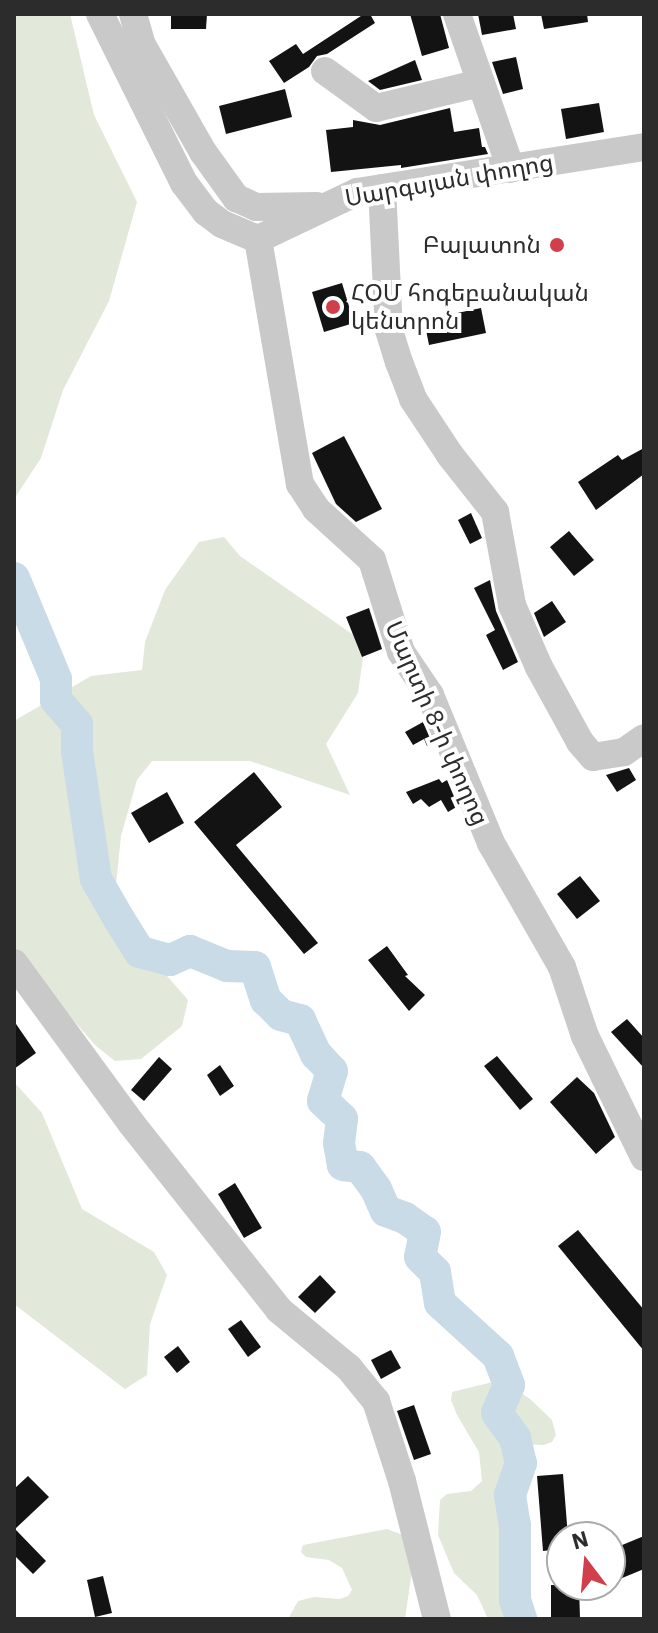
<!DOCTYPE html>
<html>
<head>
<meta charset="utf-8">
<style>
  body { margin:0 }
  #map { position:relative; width:658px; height:1633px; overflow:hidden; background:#fff; font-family:"IBM Plex Sans","Noto Sans Armenian",sans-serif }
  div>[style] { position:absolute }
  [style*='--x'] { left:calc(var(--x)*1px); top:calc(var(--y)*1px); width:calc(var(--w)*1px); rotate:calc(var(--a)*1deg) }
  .green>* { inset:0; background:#e2e8da }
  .river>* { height:32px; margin:-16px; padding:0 16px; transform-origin:16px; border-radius:16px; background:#c8dbe6 }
  .building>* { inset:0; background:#131313 }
  .minor>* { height:28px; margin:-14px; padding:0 14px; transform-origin:14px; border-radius:14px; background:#c9c9c9 }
  .dots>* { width:22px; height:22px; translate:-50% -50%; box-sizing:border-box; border:4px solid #fff; border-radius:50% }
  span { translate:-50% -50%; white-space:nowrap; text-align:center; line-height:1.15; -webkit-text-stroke:8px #fff; paint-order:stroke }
  .street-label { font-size:24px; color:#2c2c2c }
  .poi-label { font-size:24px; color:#2c2c2c }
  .right { translate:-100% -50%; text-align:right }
  .left { translate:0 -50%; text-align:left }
  .frame { position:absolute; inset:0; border:16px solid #2c2c2c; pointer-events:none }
  .north { position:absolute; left:546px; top:1521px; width:80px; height:80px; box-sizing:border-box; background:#fff; border:2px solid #ababab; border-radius:50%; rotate:344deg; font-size:22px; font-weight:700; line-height:32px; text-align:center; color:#2c2c2c }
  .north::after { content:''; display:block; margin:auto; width:28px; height:36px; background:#d13f4d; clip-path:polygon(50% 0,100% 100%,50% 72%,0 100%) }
</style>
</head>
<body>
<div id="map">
  <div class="green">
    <i style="clip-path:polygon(14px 14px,70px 14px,94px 115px,137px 202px,109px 301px,63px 390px,41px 458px,14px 499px)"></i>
    <i style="clip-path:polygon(224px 537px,240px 556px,365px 643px,358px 693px,326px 744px,350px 795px,250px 761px,152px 761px,137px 780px,121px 836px,113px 914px,188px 1000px,182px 1026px,141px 1059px,115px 1061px,96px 1046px,14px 953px,14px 721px,91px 676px,142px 670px,145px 642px,165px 590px,199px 542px)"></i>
    <i style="clip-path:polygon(14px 1082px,42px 1113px,82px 1209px,154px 1252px,167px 1275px,150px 1324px,147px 1375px,125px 1389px,14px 1304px)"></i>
    <i style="clip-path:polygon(497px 1381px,505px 1382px,530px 1399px,552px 1420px,556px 1435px,552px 1442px,544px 1445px,521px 1444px,514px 1459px,511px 1546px,513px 1567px,530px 1619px,488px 1619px,477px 1595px,454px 1573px,438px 1535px,440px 1500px,447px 1494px,471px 1491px,482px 1481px,479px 1452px,457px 1415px,451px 1400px,452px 1392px)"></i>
    <i style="clip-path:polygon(387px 1529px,403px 1535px,413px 1564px,405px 1619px,288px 1619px,298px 1601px,314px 1597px,340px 1599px,348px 1596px,352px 1590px,342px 1568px,329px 1560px,306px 1557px,301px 1552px,303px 1545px)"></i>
  </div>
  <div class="river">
    <i style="--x:14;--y:578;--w:109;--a:67.4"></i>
    <i style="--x:56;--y:679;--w:21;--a:90"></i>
    <i style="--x:56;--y:700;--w:32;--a:49"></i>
    <i style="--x:77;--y:724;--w:27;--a:90"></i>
    <i style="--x:77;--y:751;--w:129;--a:81.6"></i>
    <i style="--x:96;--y:879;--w:46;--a:60.1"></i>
    <i style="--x:119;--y:919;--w:39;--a:58"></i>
    <i style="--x:140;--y:952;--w:31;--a:15"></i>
    <i style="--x:170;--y:960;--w:22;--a:-24"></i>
    <i style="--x:190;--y:951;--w:40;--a:22"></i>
    <i style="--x:227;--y:966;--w:28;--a:2"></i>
    <i style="--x:255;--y:967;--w:35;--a:72"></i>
    <i style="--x:266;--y:1000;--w:21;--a:45"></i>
    <i style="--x:281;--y:1015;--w:20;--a:15"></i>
    <i style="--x:300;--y:1020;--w:38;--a:65"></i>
    <i style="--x:316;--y:1054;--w:23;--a:47"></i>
    <i style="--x:332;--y:1071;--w:31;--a:107"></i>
    <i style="--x:323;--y:1101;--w:26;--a:43"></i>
    <i style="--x:342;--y:1119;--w:24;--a:97"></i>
    <i style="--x:339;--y:1143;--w:22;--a:80"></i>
    <i style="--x:343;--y:1165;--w:17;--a:7"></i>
    <i style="--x:360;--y:1167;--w:27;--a:54"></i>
    <i style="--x:376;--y:1189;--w:24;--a:66"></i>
    <i style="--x:386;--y:1211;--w:20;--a:20"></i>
    <i style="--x:405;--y:1218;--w:24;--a:35"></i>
    <i style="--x:425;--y:1232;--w:25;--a:101"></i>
    <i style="--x:420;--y:1257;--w:21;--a:45"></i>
    <i style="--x:435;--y:1272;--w:31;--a:81"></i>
    <i style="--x:440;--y:1303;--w:79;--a:42.4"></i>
    <i style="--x:498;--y:1356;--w:31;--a:69"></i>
    <i style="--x:509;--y:1385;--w:30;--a:113"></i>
    <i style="--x:497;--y:1413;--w:31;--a:54"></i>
    <i style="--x:515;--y:1438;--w:26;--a:77"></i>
    <i style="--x:521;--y:1463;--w:34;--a:109"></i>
    <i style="--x:510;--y:1495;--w:30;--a:81"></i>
    <i style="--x:515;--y:1525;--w:75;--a:90"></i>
    <i style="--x:515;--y:1600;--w:20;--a:72"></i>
  </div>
  <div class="building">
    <i style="clip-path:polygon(171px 14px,207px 14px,206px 29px,171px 29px)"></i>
    <i style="clip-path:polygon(364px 14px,370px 14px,375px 23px,327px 54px,317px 56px,309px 67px,284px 83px,269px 61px,296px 44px,303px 54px)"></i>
    <i style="clip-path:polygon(410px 14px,440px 14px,449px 48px,422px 56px)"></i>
    <i style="clip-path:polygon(478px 14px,513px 14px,516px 29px,482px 35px)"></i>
    <i style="clip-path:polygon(541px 14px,587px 14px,588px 22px,544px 29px)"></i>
    <i style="clip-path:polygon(516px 57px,523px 89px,503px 94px,492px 62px)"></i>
    <i style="clip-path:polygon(415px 60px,422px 80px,380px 90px,368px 81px)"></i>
    <i style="clip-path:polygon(285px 89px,292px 117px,226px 134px,219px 106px)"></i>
    <i style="clip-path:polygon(599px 103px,604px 132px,566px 139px,561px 109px)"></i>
    <i style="clip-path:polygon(450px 108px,454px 132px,479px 128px,482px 147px,485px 147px,488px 154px,401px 168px,401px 165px,331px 172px,326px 130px,353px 127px,353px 120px,380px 125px)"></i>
    <i style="clip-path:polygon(342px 283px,354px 323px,324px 332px,312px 292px)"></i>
    <i style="clip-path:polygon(481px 308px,486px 333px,429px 345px,424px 320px)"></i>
    <i style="clip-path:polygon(344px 436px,382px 509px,356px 522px,336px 504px,312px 453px)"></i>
    <i style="clip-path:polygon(644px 448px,644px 474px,596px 510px,578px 482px,618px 455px,622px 460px)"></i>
    <i style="clip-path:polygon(471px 513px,482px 538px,470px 544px,458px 520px)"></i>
    <i style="clip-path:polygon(569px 531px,594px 560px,574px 576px,550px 547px)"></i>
    <i style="clip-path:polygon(490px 580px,496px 611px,518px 662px,503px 670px,486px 635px,495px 630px,474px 588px)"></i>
    <i style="clip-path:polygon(552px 601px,566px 622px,544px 637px,534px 613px)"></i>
    <i style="clip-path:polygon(369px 608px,382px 649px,362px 657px,346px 617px)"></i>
    <i style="clip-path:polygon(423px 722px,432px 743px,427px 746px,424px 739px,413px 745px,405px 732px)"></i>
    <i style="clip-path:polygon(629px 768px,636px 780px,617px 792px,606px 775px)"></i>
    <i style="clip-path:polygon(254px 772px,282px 807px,236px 845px,318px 943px,304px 954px,194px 822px)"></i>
    <i style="clip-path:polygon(439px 779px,442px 783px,447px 780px,458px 806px,448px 812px,441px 800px,429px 807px,421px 799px,413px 804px,406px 792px)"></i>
    <i style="clip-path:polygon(167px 792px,184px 823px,149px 843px,131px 813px)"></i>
    <i style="clip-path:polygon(580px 876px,600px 901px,577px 919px,557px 894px)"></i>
    <i style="clip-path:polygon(387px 946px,408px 975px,405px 976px,425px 995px,409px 1011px,368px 960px)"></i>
    <i style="clip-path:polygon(627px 1019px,644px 1038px,644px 1068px,611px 1032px)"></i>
    <i style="clip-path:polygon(14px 1021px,36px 1053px,14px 1069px)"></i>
    <i style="clip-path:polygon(497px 1056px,533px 1099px,520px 1110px,484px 1066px)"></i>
    <i style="clip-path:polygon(159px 1057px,172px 1069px,144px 1101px,131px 1090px)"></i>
    <i style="clip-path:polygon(220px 1065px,234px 1086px,220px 1096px,207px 1075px)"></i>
    <i style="clip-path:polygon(577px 1077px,594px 1093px,615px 1137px,596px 1154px,550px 1102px)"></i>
    <i style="clip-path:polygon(235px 1183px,262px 1228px,244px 1238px,218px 1194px)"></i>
    <i style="clip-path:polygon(578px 1230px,644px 1310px,644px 1351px,558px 1246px)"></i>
    <i style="clip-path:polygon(320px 1275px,336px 1292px,315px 1313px,298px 1297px)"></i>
    <i style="clip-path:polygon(241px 1320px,261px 1347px,248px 1357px,228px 1329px)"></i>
    <i style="clip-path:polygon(178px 1346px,190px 1362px,177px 1373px,164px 1357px)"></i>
    <i style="clip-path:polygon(391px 1350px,401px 1368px,381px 1379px,371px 1360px)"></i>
    <i style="clip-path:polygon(414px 1405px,431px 1454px,414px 1460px,397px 1411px)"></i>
    <i style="clip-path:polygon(563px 1474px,568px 1537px,562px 1537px,562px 1549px,543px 1551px,537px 1476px)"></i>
    <i style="clip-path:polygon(28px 1476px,49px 1497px,15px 1529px,46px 1561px,33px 1574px,14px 1555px,14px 1489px)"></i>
    <i style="clip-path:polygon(644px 1536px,644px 1569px,610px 1583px,610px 1550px)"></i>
    <i style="clip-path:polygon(103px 1576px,112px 1613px,95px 1617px,87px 1580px)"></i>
    <i style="clip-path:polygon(551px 1585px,579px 1585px,580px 1619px,551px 1619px)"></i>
  </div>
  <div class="minor">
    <i style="--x:100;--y:14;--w:189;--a:63.6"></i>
    <i style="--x:184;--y:183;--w:36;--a:53"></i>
    <i style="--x:206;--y:212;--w:20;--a:37"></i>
    <i style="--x:222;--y:224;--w:39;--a:23"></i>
    <i style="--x:258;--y:239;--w:110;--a:-25.4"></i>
    <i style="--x:357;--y:192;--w:291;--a:-8.9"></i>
    <i style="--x:133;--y:14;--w:32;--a:74"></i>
    <i style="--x:142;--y:45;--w:123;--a:60.3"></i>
    <i style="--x:203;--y:152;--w:57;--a:54.3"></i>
    <i style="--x:236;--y:198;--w:22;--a:24"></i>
    <i style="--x:256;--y:207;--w:61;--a:-0.9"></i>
    <i style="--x:457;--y:14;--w:164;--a:70.8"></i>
    <i style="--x:325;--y:71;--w:63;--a:36"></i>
    <i style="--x:376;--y:108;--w:108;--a:-13.4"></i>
    <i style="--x:382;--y:188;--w:142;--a:87.2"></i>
    <i style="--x:389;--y:330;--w:34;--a:73"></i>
    <i style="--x:399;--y:362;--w:40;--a:69"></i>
    <i style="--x:413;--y:399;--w:67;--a:56.5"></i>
    <i style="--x:450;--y:455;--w:73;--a:51.7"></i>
    <i style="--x:495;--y:512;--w:95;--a:79.6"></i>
    <i style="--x:512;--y:605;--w:68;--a:66.5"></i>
    <i style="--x:539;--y:667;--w:85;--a:61.3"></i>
    <i style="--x:580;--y:742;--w:20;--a:49"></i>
    <i style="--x:593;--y:757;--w:31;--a:-9"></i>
    <i style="--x:624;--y:752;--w:24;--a:-35"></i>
    <i style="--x:258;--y:239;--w:249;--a:80.3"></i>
    <i style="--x:300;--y:484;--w:30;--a:57"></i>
    <i style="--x:316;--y:509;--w:76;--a:42.3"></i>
    <i style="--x:372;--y:560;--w:96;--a:72.5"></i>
    <i style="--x:401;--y:652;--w:52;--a:56"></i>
    <i style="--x:430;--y:695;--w:160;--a:67.6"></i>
    <i style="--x:491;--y:843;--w:143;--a:60.2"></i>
    <i style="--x:562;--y:967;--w:73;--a:71.6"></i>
    <i style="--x:585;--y:1036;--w:135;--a:64"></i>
    <i style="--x:14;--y:963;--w:198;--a:53.8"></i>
    <i style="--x:131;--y:1123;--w:238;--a:51.6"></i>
    <i style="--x:279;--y:1310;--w:91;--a:39.6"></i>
    <i style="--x:349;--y:1368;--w:43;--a:50.7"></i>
    <i style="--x:376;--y:1401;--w:84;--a:72"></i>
    <i style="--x:402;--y:1481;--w:142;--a:75.8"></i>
  </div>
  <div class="dots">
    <i style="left:557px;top:245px;background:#d13f4d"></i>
    <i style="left:333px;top:307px;background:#d13f4d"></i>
  </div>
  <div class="street-label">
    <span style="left:449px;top:180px;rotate:-10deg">Սարգսյան փողոց</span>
    <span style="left:437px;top:723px;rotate:66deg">Մարտի 8-ի փողոց</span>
  </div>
  <div class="poi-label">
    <span class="right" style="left:541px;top:245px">Բալատոն</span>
    <span class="left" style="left:351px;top:307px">ՀՕՄ հոգեբանական<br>կենտրոն</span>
  </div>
  <div class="frame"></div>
  <div class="north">N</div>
</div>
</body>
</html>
